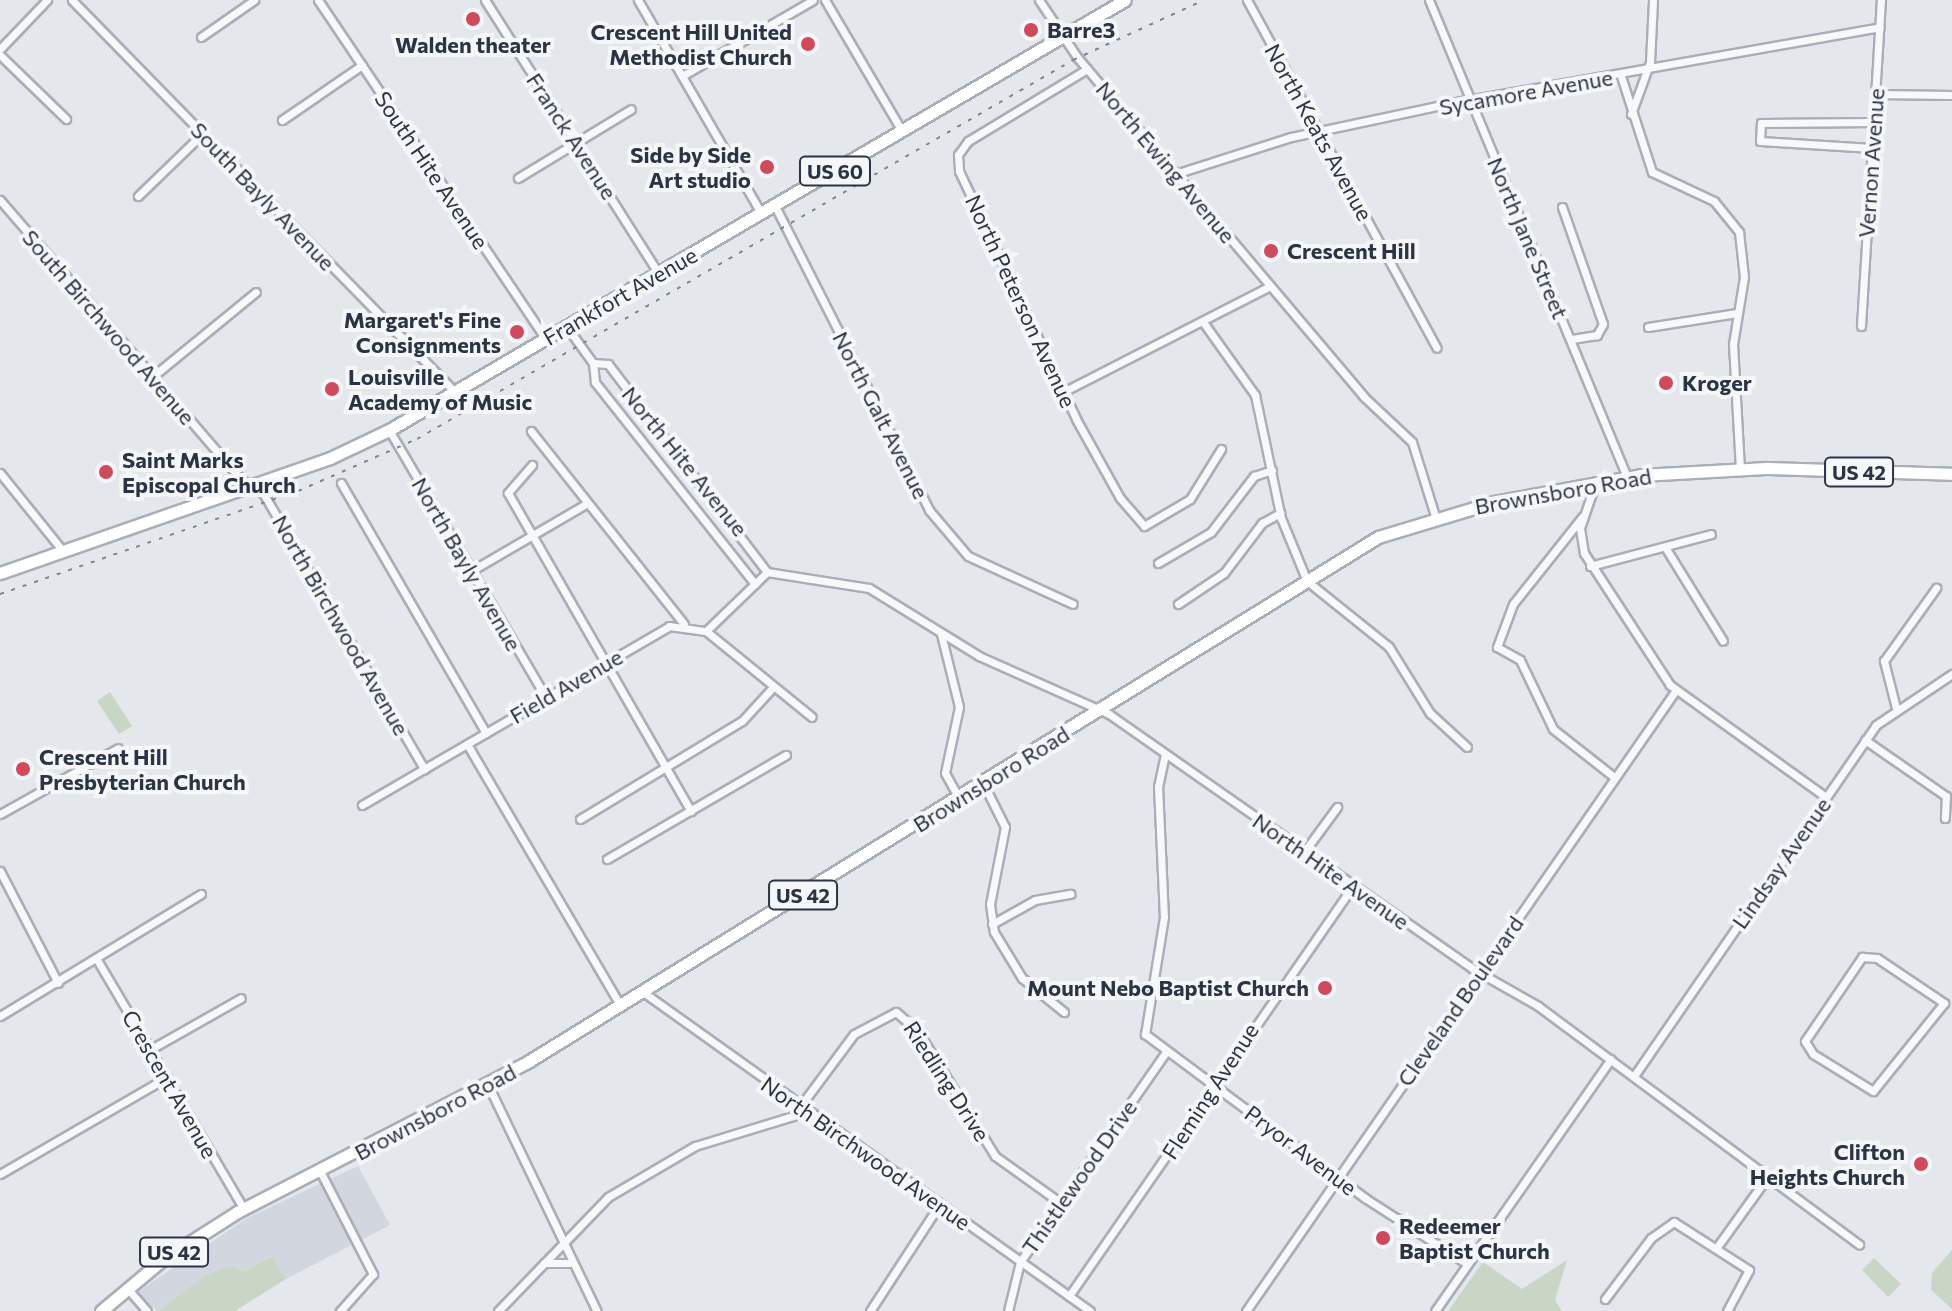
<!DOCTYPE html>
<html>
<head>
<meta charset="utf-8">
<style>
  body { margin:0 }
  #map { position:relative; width:1952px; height:1311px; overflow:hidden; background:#e4e7ec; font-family:Commissioner,sans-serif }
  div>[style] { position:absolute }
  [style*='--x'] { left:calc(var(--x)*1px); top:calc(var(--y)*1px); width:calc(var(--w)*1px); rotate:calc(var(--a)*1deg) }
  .built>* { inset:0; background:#d2d6de }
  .green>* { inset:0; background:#c9d6c5 }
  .roads { filter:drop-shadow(2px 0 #a9aeb7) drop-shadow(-2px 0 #a9aeb7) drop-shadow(0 2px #a9aeb7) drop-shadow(0 -2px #a9aeb7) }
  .street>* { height:7px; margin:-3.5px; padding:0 3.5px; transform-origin:3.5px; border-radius:3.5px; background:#f7f8fa }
  .primary>* { height:11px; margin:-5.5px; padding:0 5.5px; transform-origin:5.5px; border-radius:5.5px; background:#fff }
  .rail>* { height:2px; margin-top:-1px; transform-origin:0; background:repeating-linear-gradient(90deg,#7d8696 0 4px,transparent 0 12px) }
  .dots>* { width:22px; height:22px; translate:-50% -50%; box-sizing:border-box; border:4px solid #f4f6f9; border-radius:50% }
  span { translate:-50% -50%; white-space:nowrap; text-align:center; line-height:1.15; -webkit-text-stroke:8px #f4f6f9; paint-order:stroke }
  .shield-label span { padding:2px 6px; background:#f4f6f9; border:2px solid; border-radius:6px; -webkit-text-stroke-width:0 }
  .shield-label { font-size:20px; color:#2b3445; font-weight:700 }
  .poi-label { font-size:22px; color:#2b3445; font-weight:700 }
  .left { translate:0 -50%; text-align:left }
  .right { translate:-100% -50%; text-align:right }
  .street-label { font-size:22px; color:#2b3445 }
</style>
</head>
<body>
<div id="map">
  <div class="built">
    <i style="clip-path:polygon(358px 1166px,390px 1225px,286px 1279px,271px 1256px,245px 1271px,230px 1266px,204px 1276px,158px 1311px,136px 1293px,247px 1218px)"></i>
  </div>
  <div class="green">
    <i style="clip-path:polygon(110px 692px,132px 726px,119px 734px,97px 701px)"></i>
    <i style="clip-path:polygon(1952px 1250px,1952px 1309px,1931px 1290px,1932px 1273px)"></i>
    <i style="clip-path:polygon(272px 1256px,286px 1279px,235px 1311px,158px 1311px,204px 1276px,230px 1266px,245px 1271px)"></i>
    <i style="clip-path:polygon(1874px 1258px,1901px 1284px,1888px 1297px,1862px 1270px)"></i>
    <i style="clip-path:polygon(1567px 1260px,1555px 1300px,1562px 1311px,1448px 1311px,1483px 1262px,1522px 1289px)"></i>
  </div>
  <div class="roads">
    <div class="street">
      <i style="--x:72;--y:0;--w:548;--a:45.67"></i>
      <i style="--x:318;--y:0;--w:409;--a:56.1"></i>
      <i style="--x:485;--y:0;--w:323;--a:57.6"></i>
      <i style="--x:638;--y:0;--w:246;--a:60"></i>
      <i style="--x:825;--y:0;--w:152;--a:59.6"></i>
      <i style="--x:1039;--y:0;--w:69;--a:56.3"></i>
      <i style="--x:1077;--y:57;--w:444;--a:49.8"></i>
      <i style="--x:1363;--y:396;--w:67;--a:43.2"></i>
      <i style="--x:1412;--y:442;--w:77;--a:72.7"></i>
      <i style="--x:1247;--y:0;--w:396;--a:61.4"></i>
      <i style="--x:1429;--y:0;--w:516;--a:67.46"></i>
      <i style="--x:201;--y:37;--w:65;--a:-34.9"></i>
      <i style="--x:0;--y:49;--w:68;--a:-46.2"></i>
      <i style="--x:0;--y:55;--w:92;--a:44.1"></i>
      <i style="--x:1087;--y:69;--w:139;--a:148.8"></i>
      <i style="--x:968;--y:141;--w:17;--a:126"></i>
      <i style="--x:958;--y:155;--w:16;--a:86"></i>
      <i style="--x:959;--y:171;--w:274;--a:64.7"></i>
      <i style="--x:1076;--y:419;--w:90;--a:60.9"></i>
      <i style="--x:1120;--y:498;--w:37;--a:49"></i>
      <i style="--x:1144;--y:526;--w:53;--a:-30.4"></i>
      <i style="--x:1190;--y:499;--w:59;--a:-58.2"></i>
      <i style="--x:682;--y:76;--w:151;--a:-30.1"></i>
      <i style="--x:1621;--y:76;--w:101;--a:72.1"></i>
      <i style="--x:1652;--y:172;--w:68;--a:25.1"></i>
      <i style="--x:1714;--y:201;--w:40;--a:51"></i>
      <i style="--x:1739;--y:232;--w:45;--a:83.7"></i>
      <i style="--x:1744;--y:277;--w:68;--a:99.3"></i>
      <i style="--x:1733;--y:344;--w:125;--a:86.8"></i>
      <i style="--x:1876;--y:94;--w:76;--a:0.8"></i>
      <i style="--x:1631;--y:114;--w:55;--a:-69.9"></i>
      <i style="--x:1650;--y:62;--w:62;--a:-87.2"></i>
      <i style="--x:282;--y:120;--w:97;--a:-34.5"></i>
      <i style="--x:1872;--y:148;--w:112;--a:-176.4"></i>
      <i style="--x:1760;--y:141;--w:18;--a:-87"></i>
      <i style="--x:1761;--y:123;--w:113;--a:-0.5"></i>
      <i style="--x:1175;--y:174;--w:122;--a:-17.7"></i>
      <i style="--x:1291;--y:137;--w:174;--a:-12"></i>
      <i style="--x:1461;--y:101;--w:425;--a:-10"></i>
      <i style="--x:518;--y:178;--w:132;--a:-31.4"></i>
      <i style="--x:138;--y:196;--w:91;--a:-44.1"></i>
      <i style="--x:0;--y:200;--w:370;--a:49.2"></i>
      <i style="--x:242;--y:480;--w:25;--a:32"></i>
      <i style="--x:263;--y:493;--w:320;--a:59.7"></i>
      <i style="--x:775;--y:206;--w:341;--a:63.1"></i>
      <i style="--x:929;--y:510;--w:60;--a:49.7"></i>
      <i style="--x:968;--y:556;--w:115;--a:24.6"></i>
      <i style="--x:1562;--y:207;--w:124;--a:70.7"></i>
      <i style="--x:1603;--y:324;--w:13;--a:119"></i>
      <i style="--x:1597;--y:335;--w:26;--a:171"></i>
      <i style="--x:1203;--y:322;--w:90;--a:54.5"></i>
      <i style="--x:1255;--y:395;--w:126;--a:78.1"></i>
      <i style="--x:1281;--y:518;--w:68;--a:67.6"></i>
      <i style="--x:1307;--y:581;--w:105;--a:38.8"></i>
      <i style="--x:1389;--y:647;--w:78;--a:58.2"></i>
      <i style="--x:1430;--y:713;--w:50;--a:42.6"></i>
      <i style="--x:1861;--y:326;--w:327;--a:-86.5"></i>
      <i style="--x:567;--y:327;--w:44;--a:54.2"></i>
      <i style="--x:1648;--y:327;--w:90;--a:-8.9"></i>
      <i style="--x:152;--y:377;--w:134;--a:-39.3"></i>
      <i style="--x:1063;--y:392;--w:233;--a:-27.1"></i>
      <i style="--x:389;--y:430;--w:311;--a:59.6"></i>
      <i style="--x:531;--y:431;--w:246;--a:51.6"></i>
      <i style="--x:532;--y:465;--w:37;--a:131"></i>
      <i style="--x:508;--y:493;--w:367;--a:60.1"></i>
      <i style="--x:0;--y:473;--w:100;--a:51.1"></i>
      <i style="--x:1596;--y:481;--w:50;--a:108.8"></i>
      <i style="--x:1580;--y:528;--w:25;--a:81"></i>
      <i style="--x:1584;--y:553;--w:158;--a:56.9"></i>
      <i style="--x:1670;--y:685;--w:192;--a:35.7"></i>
      <i style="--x:341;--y:483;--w:289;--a:59.9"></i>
      <i style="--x:1583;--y:516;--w:112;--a:128.5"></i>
      <i style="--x:1513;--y:604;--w:46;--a:110.4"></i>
      <i style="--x:1497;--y:647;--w:26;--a:29"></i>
      <i style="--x:1520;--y:660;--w:76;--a:64.4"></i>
      <i style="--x:1553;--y:729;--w:78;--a:38.2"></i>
      <i style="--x:1665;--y:547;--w:110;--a:58.3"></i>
      <i style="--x:1158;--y:563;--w:61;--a:-30.3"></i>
      <i style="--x:1211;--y:532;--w:71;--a:-52.5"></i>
      <i style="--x:1254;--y:476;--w:19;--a:-18"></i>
      <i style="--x:1590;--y:566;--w:125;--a:-14.8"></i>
      <i style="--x:471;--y:571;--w:131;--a:-30.3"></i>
      <i style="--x:755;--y:584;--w:258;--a:-128.4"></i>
      <i style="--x:595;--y:382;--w:19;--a:-96"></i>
      <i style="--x:593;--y:363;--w:15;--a:4"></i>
      <i style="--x:608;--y:364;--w:262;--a:52.6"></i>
      <i style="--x:1178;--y:604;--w:55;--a:-34"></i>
      <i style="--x:1224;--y:573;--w:63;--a:-52.8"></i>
      <i style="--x:1262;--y:523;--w:21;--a:-29"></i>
      <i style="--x:706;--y:631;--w:136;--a:39.1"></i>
      <i style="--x:941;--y:634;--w:75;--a:76.1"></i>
      <i style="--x:959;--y:707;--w:67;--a:102"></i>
      <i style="--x:945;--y:773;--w:29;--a:61"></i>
      <i style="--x:1896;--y:708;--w:49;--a:-104.3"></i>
      <i style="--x:1884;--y:661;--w:90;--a:-54.5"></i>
      <i style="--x:1865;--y:740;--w:98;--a:34.7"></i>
      <i style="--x:1946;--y:796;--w:22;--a:93"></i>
      <i style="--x:467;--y:744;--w:304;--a:59.6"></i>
      <i style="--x:1165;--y:754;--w:33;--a:102"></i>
      <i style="--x:1158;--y:786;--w:131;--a:87.4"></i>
      <i style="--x:1164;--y:917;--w:119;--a:99.2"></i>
      <i style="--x:1145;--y:1034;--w:274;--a:36.7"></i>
      <i style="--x:1365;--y:1198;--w:120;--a:32.8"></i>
      <i style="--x:983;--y:783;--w:49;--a:63.4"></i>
      <i style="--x:1005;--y:827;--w:78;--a:101"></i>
      <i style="--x:990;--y:904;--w:28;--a:82"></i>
      <i style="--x:994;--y:932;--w:54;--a:58.7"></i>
      <i style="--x:1022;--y:978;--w:54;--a:39"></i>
      <i style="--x:362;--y:805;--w:355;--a:-30.2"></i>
      <i style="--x:669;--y:626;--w:37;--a:8"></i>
      <i style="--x:706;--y:631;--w:85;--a:-44"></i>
      <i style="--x:767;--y:572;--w:103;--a:8.9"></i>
      <i style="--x:869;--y:588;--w:129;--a:31.7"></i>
      <i style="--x:979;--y:656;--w:142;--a:24"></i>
      <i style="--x:1109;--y:714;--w:444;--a:35"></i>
      <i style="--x:1473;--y:969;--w:75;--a:29.6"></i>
      <i style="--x:1538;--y:1006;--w:400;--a:36.6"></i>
      <i style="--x:0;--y:814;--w:135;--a:-29.2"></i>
      <i style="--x:580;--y:819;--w:189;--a:-31.2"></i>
      <i style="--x:742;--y:721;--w:46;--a:-47.6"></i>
      <i style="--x:1304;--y:852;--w:56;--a:-53.7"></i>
      <i style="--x:607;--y:859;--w:207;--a:-30.2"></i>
      <i style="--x:0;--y:871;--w:126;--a:62.6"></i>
      <i style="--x:992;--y:924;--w:49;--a:-29.2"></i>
      <i style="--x:1035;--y:900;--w:36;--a:-10"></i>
      <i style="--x:1862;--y:957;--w:15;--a:4"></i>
      <i style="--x:1877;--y:958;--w:81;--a:33.9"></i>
      <i style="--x:1944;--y:1003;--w:113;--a:128.9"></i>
      <i style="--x:1873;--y:1091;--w:70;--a:-148.3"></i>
      <i style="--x:1813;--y:1054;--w:15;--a:-122"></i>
      <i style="--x:1805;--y:1041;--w:102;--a:-55.8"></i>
      <i style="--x:96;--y:958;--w:291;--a:59.5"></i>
      <i style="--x:643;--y:992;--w:549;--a:35.51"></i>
      <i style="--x:0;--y:1016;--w:235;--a:-31.3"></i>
      <i style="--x:151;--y:1049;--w:103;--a:-29.5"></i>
      <i style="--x:1634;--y:1076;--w:426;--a:-55.4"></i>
      <i style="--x:1876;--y:725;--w:92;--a:-33.9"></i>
      <i style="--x:488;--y:1085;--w:251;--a:64.3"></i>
      <i style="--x:321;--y:1173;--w:114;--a:62.8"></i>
      <i style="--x:373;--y:1274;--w:50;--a:131.7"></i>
      <i style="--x:0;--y:1174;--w:193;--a:-30.1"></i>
      <i style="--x:1717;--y:1247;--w:87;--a:-54.3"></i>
      <i style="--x:544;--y:1263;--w:25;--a:0"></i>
      <i style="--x:127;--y:1288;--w:30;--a:49"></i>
      <i style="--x:1069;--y:1296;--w:499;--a:-55.3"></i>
      <i style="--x:1605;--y:1299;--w:76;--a:-53"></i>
      <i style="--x:1651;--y:1238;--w:28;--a:-35"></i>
      <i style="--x:1674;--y:1222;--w:89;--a:32.6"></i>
      <i style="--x:1749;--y:1270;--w:47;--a:118.2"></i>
      <i style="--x:498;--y:1311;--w:158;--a:-46"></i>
      <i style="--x:608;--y:1197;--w:101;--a:-30.4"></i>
      <i style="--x:695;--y:1146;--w:102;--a:-17"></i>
      <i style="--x:793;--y:1116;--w:102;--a:-53.4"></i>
      <i style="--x:854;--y:1034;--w:47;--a:-27.6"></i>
      <i style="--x:896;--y:1012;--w:28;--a:41"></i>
      <i style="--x:917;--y:1030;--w:148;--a:58.2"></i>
      <i style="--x:995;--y:1156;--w:81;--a:35.5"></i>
      <i style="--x:870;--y:1311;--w:126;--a:-56.9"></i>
      <i style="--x:1008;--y:1311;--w:50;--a:-76.2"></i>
      <i style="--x:1020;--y:1262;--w:256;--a:-55.2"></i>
      <i style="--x:1246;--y:1311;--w:755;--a:-55.3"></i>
      <i style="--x:1435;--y:1311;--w:307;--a:-55.1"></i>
    </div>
    <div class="primary">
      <i style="--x:0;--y:573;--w:349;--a:-19.2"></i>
      <i style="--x:330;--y:458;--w:65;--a:-25.4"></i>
      <i style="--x:389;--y:430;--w:852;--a:-30.3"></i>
      <i style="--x:101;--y:1311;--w:80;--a:-39.9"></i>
      <i style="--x:162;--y:1260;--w:89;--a:-32.6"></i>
      <i style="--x:237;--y:1212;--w:329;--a:-27.3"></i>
      <i style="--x:529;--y:1061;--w:998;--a:-31.68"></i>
      <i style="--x:1378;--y:537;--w:121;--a:-16.8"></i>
      <i style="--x:1494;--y:502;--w:149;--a:-10.4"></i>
      <i style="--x:1641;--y:475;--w:125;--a:-3.2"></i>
      <i style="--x:1766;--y:468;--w:186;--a:1.8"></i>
    </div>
  </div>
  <div class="rail">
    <i style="--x:0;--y:594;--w:315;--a:-19.1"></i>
    <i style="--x:298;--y:491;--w:130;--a:-23.6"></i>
    <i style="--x:417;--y:439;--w:758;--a:-30.02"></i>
    <i style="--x:1073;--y:60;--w:144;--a:-24.6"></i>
  </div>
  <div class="dots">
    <i style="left:473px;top:19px;background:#d1495b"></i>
    <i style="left:1031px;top:30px;background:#d1495b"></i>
    <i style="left:808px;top:44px;background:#d1495b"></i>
    <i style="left:767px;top:167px;background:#d1495b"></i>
    <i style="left:1271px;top:251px;background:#d1495b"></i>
    <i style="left:517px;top:332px;background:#d1495b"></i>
    <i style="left:1666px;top:383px;background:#d1495b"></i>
    <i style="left:332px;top:389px;background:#d1495b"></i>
    <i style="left:106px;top:472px;background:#d1495b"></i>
    <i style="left:23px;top:769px;background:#d1495b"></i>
    <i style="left:1325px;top:988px;background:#d1495b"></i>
    <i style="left:1921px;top:1164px;background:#d1495b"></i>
    <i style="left:1383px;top:1238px;background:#d1495b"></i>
  </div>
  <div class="shield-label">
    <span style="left:835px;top:171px">US 60</span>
    <span style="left:1859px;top:472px">US 42</span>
    <span style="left:803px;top:895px">US 42</span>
    <span style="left:174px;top:1252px">US 42</span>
  </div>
  <div class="poi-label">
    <span class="left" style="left:1047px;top:30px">Barre3</span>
    <span class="right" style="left:792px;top:44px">Crescent Hill United<br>Methodist Church</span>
    <span style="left:473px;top:45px">Walden theater</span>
    <span class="right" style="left:751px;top:167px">Side by Side<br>Art studio</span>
    <span class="left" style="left:1287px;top:251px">Crescent Hill</span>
    <span class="right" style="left:501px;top:332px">Margaret's Fine<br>Consignments</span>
    <span class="left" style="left:348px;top:389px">Louisville<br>Academy of Music</span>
    <span class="left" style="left:1682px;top:383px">Kroger</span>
    <span class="left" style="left:122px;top:472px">Saint Marks<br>Episcopal Church</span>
    <span class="left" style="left:39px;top:769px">Crescent Hill<br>Presbyterian Church</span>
    <span class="right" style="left:1309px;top:988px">Mount Nebo Baptist Church</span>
    <span class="right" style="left:1905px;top:1164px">Clifton<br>Heights Church</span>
    <span class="left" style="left:1399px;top:1238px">Redeemer<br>Baptist Church</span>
  </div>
  <div class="street-label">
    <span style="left:1526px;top:92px;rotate:-10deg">Sycamore Avenue</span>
    <span style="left:1319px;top:132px;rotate:61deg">North Keats Avenue</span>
    <span style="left:572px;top:136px;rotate:57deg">Franck Avenue</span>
    <span style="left:1166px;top:162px;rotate:50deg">North Ewing Avenue</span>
    <span style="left:1871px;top:163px;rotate:-86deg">Vernon Avenue</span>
    <span style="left:432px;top:170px;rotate:56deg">South Hite Avenue</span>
    <span style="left:263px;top:196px;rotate:46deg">South Bayly Avenue</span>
    <span style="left:1528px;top:238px;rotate:67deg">North Jane Street</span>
    <span style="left:620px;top:296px;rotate:-30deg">Frankfort Avenue</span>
    <span style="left:1021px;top:301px;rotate:65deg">North Peterson Avenue</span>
    <span style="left:109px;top:327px;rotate:49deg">South Birchwood Avenue</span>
    <span style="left:881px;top:415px;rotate:63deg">North Galt Avenue</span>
    <span style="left:685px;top:461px;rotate:51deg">North Hite Avenue</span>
    <span style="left:1563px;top:491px;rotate:-10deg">Brownsboro Road</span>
    <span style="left:467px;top:564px;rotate:60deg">North Bayly Avenue</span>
    <span style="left:341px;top:625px;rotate:60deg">North Birchwood Avenue</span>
    <span style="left:566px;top:686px;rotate:-30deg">Field Avenue</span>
    <span style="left:991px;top:779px;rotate:-32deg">Brownsboro Road</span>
    <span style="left:1781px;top:863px;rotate:-55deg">Lindsay Avenue</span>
    <span style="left:1331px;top:871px;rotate:35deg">North Hite Avenue</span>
    <span style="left:1460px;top:1001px;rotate:-55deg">Cleveland Boulevard</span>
    <span style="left:947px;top:1081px;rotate:57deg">Riedling Drive</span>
    <span style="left:170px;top:1084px;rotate:60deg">Crescent Avenue</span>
    <span style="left:1210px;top:1091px;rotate:-57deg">Fleming Avenue</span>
    <span style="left:435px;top:1112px;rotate:-28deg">Brownsboro Road</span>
    <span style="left:1301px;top:1150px;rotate:37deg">Pryor Avenue</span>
    <span style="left:866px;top:1153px;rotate:35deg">North Birchwood Avenue</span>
    <span style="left:1079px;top:1177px;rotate:-55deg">Thistlewood Drive</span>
  </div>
</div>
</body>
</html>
